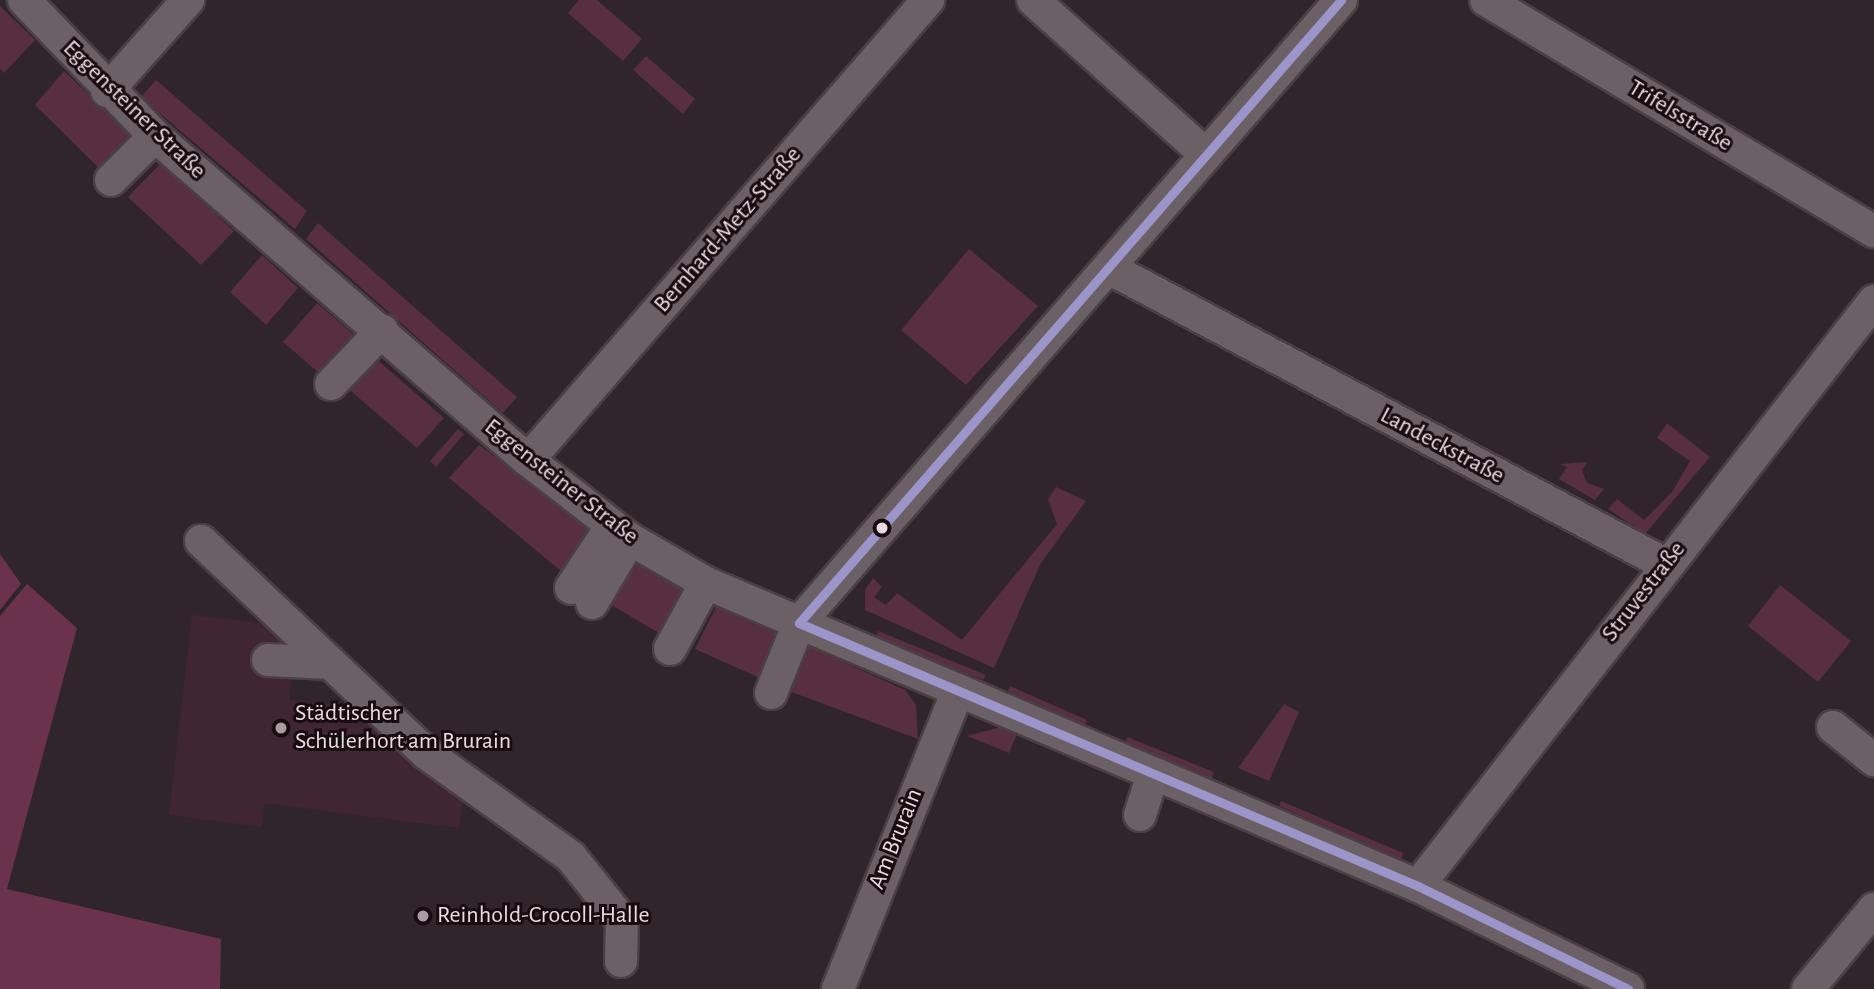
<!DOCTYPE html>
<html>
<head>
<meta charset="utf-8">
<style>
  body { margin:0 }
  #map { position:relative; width:1874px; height:989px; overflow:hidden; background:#30252a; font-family:"Alegreya Sans",sans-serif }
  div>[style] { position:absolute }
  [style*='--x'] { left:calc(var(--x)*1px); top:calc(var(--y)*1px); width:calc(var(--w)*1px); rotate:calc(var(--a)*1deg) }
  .built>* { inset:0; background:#402632 }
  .green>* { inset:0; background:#572f41 }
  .forest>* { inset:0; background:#6a324d }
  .roads { filter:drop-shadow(2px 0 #4a4044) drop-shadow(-2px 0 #4a4044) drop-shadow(0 2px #4a4044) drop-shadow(0 -2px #4a4044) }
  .minor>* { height:32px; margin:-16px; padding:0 16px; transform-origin:16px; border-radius:16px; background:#6a6065 }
  .bus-1>* { height:9px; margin:-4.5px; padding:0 4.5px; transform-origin:4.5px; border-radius:4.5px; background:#9b95c9 }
  .dots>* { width:19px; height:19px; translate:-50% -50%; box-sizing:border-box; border:4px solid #170d11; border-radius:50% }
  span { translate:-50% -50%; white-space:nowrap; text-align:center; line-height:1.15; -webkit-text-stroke:6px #170d11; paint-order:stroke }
  .street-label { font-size:24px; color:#eadbe1 }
  .poi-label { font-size:24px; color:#eadbe1 }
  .left { translate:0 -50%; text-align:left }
</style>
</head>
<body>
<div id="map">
  <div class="built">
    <i style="clip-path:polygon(192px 615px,277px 625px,296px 645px,289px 700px,357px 707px,464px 798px,459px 828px,264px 803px,262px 827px,169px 815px)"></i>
  </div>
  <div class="green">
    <i style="clip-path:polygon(579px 0,597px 0,642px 39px,623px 61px,568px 13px)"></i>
    <i style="clip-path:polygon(0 6px,35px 40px,4px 73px,0 69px)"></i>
    <i style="clip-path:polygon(646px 56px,695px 99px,683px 114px,633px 70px)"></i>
    <i style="clip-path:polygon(64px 71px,135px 139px,105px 174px,35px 105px)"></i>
    <i style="clip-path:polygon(156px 80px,307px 211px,295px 229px,141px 97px)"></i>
    <i style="clip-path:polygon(161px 163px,234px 231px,201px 265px,128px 197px)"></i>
    <i style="clip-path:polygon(318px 223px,517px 397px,503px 413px,306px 239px)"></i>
    <i style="clip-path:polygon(969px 249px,1038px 306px,966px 385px,901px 330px)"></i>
    <i style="clip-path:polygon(262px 255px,298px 288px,266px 325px,230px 292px)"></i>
    <i style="clip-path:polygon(317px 303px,353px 334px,319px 373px,283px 342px)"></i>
    <i style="clip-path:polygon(372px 355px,444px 418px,417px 448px,344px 385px)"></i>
    <i style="clip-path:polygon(1667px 423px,1710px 457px,1645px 534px,1608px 509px,1617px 499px,1644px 520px,1672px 492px,1690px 461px,1657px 438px)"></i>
    <i style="clip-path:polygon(458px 429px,464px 434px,436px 467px,430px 461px)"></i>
    <i style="clip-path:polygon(479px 445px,597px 533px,568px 577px,449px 478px)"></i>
    <i style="clip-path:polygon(1588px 462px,1582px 470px,1587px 483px,1604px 489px,1595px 500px,1559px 479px,1567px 467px,1561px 464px)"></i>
    <i style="clip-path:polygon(1056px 487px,1086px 501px,1041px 563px,994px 668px,865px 610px,865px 590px,873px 578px,882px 587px,874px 597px,886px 605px,897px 593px,962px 640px,1057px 524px,1048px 499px)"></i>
    <i style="clip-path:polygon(628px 555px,688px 590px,664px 636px,601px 599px)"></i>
    <i style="clip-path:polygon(1780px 585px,1851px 641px,1818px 682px,1748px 626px)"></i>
    <i style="clip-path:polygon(716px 607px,778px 634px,762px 679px,695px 649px)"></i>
    <i style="clip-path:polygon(878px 631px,986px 675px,983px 680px,876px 637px)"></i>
    <i style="clip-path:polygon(795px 640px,905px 690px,916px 705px,918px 739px,778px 687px)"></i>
    <i style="clip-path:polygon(1010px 686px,1087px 720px,1085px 725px,1008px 691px)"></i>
    <i style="clip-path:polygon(1284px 704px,1299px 712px,1269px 781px,1238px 768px)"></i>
    <i style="clip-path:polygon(1001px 727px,1017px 734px,1009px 753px,967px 736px)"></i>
    <i style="clip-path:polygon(1127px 737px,1214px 772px,1212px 778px,1125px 743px)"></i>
    <i style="clip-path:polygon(1281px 801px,1403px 853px,1401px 859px,1279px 806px)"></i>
  </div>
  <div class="forest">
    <i style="clip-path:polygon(0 554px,21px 584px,0 610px)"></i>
    <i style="clip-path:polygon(27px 584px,77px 628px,7px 889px,221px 939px,220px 989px,0 989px,0 616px)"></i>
  </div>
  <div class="roads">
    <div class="minor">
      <i style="--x:24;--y:0;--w:189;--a:46.1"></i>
      <i style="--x:155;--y:136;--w:494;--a:41"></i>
      <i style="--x:528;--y:460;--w:129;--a:37.8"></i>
      <i style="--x:630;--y:539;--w:88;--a:30.1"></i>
      <i style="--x:706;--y:583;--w:774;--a:23.05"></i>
      <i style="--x:1418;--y:886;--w:234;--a:26.1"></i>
      <i style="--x:1033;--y:0;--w:231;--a:41.8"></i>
      <i style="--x:1486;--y:0;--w:452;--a:30.8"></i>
      <i style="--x:107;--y:91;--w:122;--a:-48.3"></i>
      <i style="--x:111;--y:180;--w:62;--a:-45"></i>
      <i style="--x:1109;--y:268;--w:630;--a:28.03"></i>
      <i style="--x:331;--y:384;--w:74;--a:-46.1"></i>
      <i style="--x:528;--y:460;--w:610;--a:-48.99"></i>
      <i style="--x:201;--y:541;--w:309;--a:43.3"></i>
      <i style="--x:426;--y:753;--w:178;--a:35.6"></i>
      <i style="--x:571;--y:857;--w:82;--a:51.4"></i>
      <i style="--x:622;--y:921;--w:40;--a:91.4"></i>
      <i style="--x:571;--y:588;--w:73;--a:-56.7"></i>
      <i style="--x:592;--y:603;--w:74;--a:-59.3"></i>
      <i style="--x:670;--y:649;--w:75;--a:-61.4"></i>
      <i style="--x:268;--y:660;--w:62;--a:2.8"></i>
      <i style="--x:771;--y:693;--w:75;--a:-68.2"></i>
      <i style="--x:799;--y:623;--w:826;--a:-48.98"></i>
      <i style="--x:1833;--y:727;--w:53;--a:38.8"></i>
      <i style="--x:1140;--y:815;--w:43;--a:-72.4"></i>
      <i style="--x:1418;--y:886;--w:742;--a:-52.06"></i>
      <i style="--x:838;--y:989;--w:322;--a:-68.1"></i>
      <i style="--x:1808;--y:989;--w:104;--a:-50.5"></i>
    </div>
  </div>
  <div class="bus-1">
    <i style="--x:799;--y:623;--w:673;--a:23.02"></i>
    <i style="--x:1418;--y:886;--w:234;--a:26.1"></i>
    <i style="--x:799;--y:623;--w:826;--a:-48.98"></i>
  </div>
  <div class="dots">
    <i style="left:882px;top:528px;background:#eadbe1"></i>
    <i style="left:281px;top:728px;background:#a99ba1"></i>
    <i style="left:423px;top:916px;background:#a99ba1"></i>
  </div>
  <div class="street-label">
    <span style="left:134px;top:110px;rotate:44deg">Eggensteiner Straße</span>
    <span style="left:1680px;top:116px;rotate:31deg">Trifelsstraße</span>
    <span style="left:728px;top:230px;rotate:-49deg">Bernhard-Metz-Straße</span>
    <span style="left:1442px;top:446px;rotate:28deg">Landeckstraße</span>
    <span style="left:561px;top:482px;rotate:38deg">Eggensteiner Straße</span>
    <span style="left:1644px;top:592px;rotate:-52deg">Struvestraße</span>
    <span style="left:896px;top:839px;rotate:-68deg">Am Brurain</span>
  </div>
  <div class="poi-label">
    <span class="left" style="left:295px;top:728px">Städtischer<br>Schülerhort am Brurain</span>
    <span class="left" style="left:437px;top:916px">Reinhold-Crocoll-Halle</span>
  </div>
</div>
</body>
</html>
